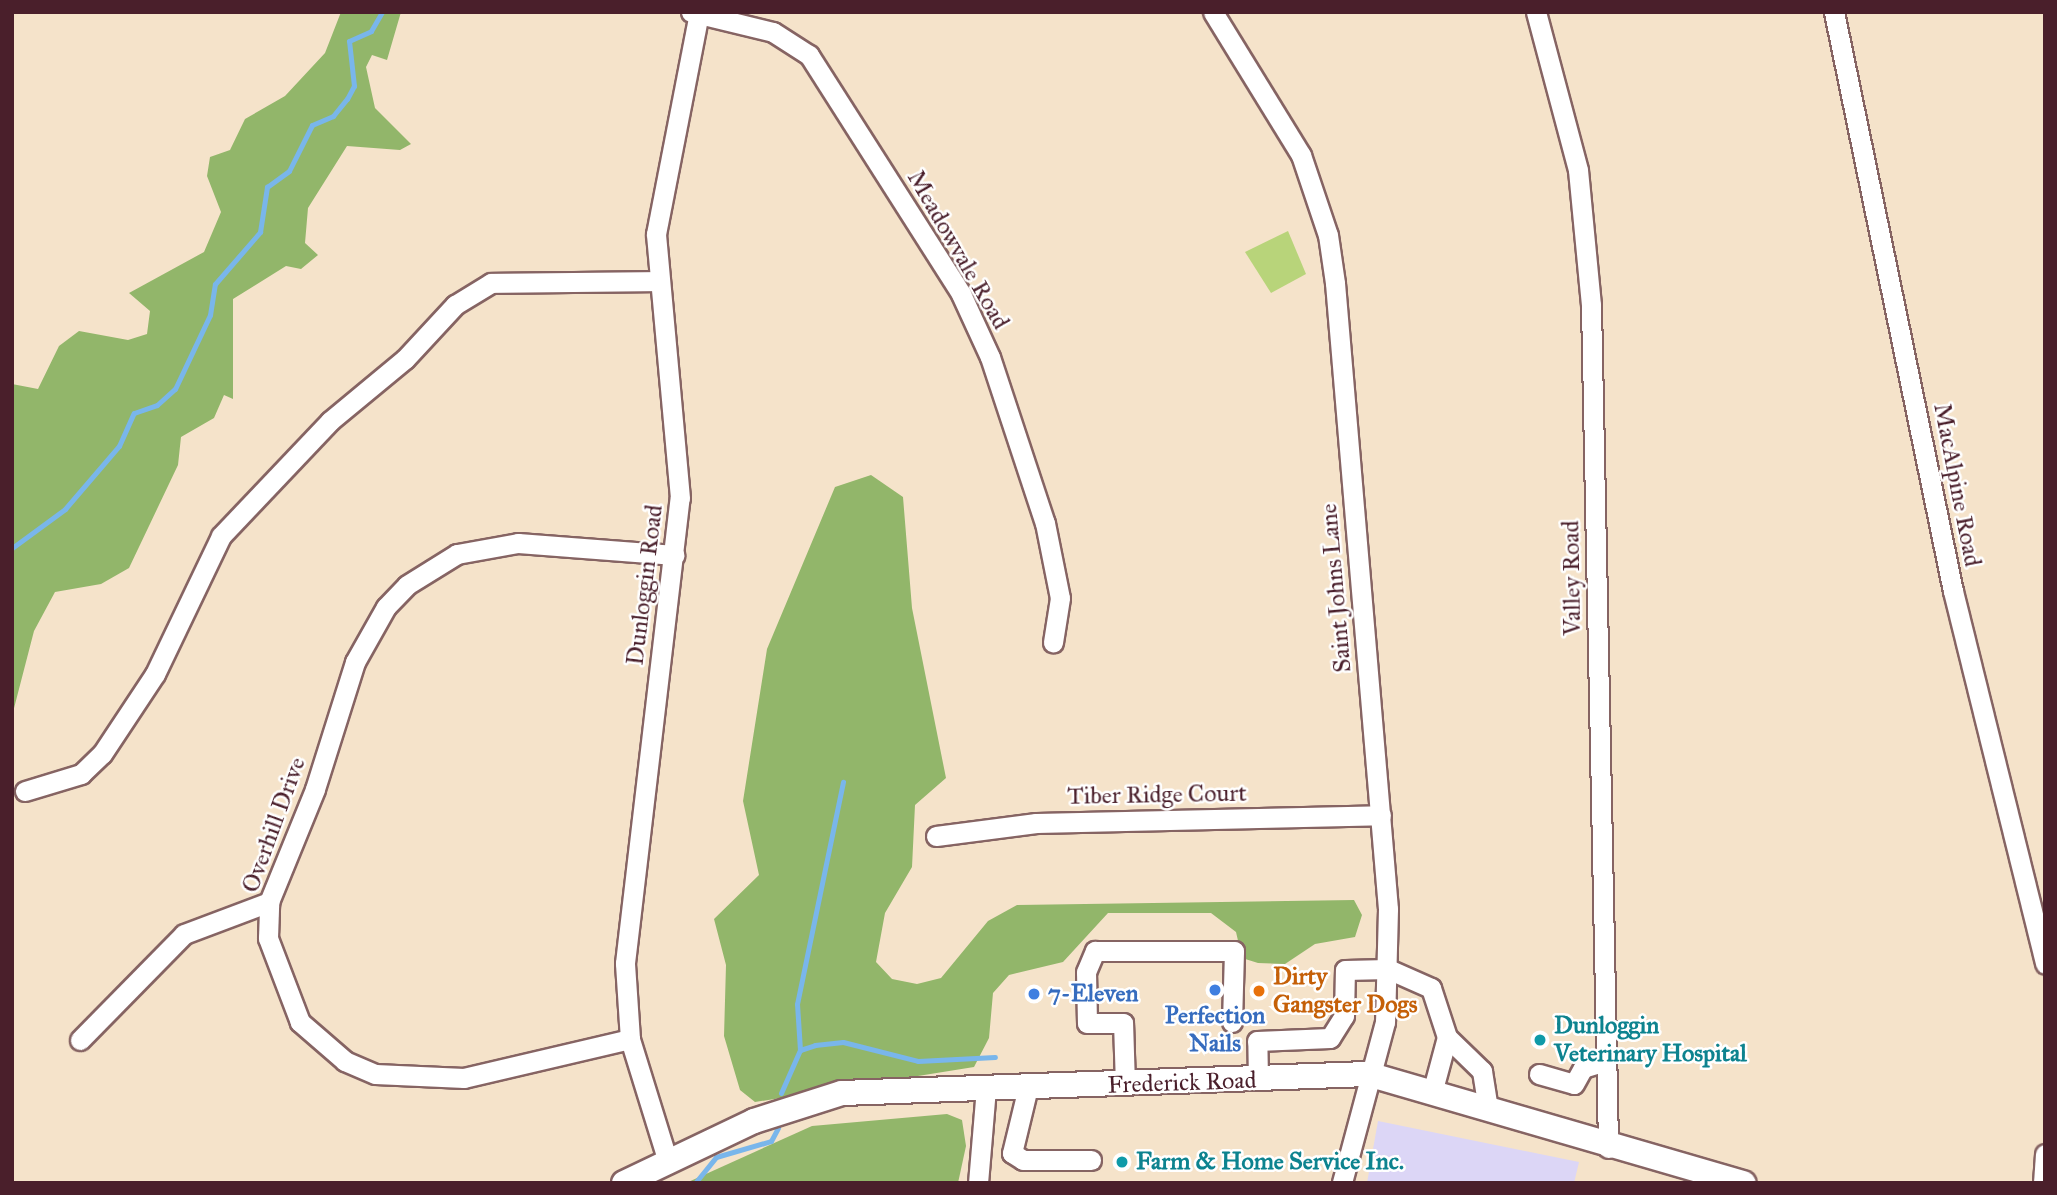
<!DOCTYPE html>
<html>
<head>
<meta charset="utf-8">
<style>
  body { margin:0 }
  #map { position:relative; width:2057px; height:1195px; overflow:hidden; background:#f5e3ca; font-family:"IM FELL Great Primer",serif }
  div>[style] { position:absolute }
  [style*='--x'] { left:calc(var(--x)*1px); top:calc(var(--y)*1px); width:calc(var(--w)*1px); rotate:calc(var(--a)*1deg) }
  .built>* { inset:0; background:#dcd6f6 }
  .green>* { inset:0; background:#b8d47a }
  .forest>* { inset:0; background:#92b66a }
  .stream>* { height:5px; margin:-2.5px; padding:0 2.5px; transform-origin:2.5px; border-radius:2.5px; background:#79b6eb }
  .roads { filter:drop-shadow(2px 0 #866463) drop-shadow(-2px 0 #866463) drop-shadow(0 2px #866463) drop-shadow(0 -2px #866463) }
  .minor>* { height:19px; margin:-9.5px; padding:0 9.5px; transform-origin:9.5px; border-radius:9.5px; background:#fff }
  .major>* { height:24px; margin:-12px; padding:0 12px; transform-origin:12px; border-radius:12px; background:#fff }
  .dots>* { width:19px; height:19px; translate:-50% -50%; box-sizing:border-box; border:4px solid #fff; border-radius:50% }
  span { translate:-50% -50%; white-space:nowrap; text-align:center; line-height:1.15; -webkit-text-stroke:5px #fff; paint-order:stroke }
  .street-label { font-size:24px; color:#4a1f2b }
  .food-label { font-size:24px; color:#c56008; font-weight:700 }
  .left { translate:0 -50%; text-align:left }
  .shop-label { font-size:24px; color:#366cbe; font-weight:700 }
  .culture-label { font-size:24px; color:#0d838f; font-weight:700 }
  .frame { position:absolute; inset:0; border:14px solid #4a1f2b; pointer-events:none }
</style>
</head>
<body>
<div id="map">
  <div class="built">
    <i style="clip-path:polygon(1378px 1121px,1579px 1162px,1574px 1183px,1367px 1183px)"></i>
  </div>
  <div class="green">
    <i style="clip-path:polygon(1288px 231px,1306px 274px,1271px 293px,1245px 252px)"></i>
  </div>
  <div class="forest">
    <i style="clip-path:polygon(341px 12px,401px 12px,387px 60px,372px 55px,366px 67px,375px 108px,411px 144px,400px 150px,347px 146px,308px 208px,305px 243px,318px 255px,301px 269px,286px 266px,233px 299px,233px 399px,224px 395px,214px 418px,181px 437px,178px 465px,129px 568px,101px 584px,55px 592px,34px 631px,12px 716px,12px 384px,38px 389px,59px 346px,79px 331px,128px 340px,147px 334px,150px 311px,129px 293px,204px 252px,221px 212px,207px 176px,210px 157px,230px 150px,245px 119px,285px 96px,325px 53px)"></i>
    <i style="clip-path:polygon(871px 475px,903px 497px,912px 608px,946px 778px,915px 805px,912px 867px,885px 913px,876px 962px,892px 979px,917px 984px,941px 978px,988px 921px,1017px 905px,1354px 900px,1362px 915px,1355px 937px,1315px 944px,1285px 964px,1258px 963px,1242px 958px,1236px 932px,1211px 913px,1108px 913px,1063px 962px,1009px 975px,993px 993px,989px 1038px,974px 1067px,755px 1102px,740px 1090px,724px 1036px,726px 965px,714px 919px,759px 875px,743px 801px,767px 649px,835px 487px)"></i>
    <i style="clip-path:polygon(947px 1114px,962px 1120px,966px 1146px,958px 1183px,686px 1183px,812px 1126px)"></i>
  </div>
  <div class="stream">
    <i style="--x:12;--y:548;--w:66;--a:-36.3"></i>
    <i style="--x:65;--y:509;--w:83;--a:-49.4"></i>
    <i style="--x:119;--y:446;--w:36;--a:-66"></i>
    <i style="--x:134;--y:413;--w:24;--a:-19"></i>
    <i style="--x:157;--y:405;--w:24;--a:-42"></i>
    <i style="--x:175;--y:389;--w:82;--a:-64.7"></i>
    <i style="--x:210;--y:315;--w:31;--a:-81"></i>
    <i style="--x:215;--y:284;--w:69;--a:-49.1"></i>
    <i style="--x:260;--y:232;--w:46;--a:-81.2"></i>
    <i style="--x:267;--y:187;--w:27;--a:-36"></i>
    <i style="--x:289;--y:171;--w:51;--a:-63.4"></i>
    <i style="--x:312;--y:125;--w:23;--a:-23"></i>
    <i style="--x:333;--y:116;--w:22;--a:-51"></i>
    <i style="--x:347;--y:99;--w:15;--a:-62"></i>
    <i style="--x:354;--y:86;--w:45;--a:-96.3"></i>
    <i style="--x:349;--y:41;--w:24;--a:-24"></i>
    <i style="--x:371;--y:31;--w:22;--a:-60"></i>
    <i style="--x:800;--y:1050;--w:46;--a:-93.7"></i>
    <i style="--x:797;--y:1004;--w:227;--a:-78.3"></i>
    <i style="--x:781;--y:1093;--w:47;--a:-66.2"></i>
    <i style="--x:800;--y:1050;--w:16;--a:-18"></i>
    <i style="--x:815;--y:1045;--w:28;--a:-6"></i>
    <i style="--x:843;--y:1042;--w:77;--a:14.2"></i>
    <i style="--x:918;--y:1061;--w:77;--a:-3"></i>
    <i style="--x:695;--y:1183;--w:33;--a:-51"></i>
    <i style="--x:716;--y:1157;--w:57;--a:-16.2"></i>
    <i style="--x:771;--y:1141;--w:15;--a:-62"></i>
  </div>
  <div class="roads">
    <div class="minor">
      <i style="--x:691;--y:12;--w:84;--a:13.7"></i>
      <i style="--x:773;--y:32;--w:43;--a:32.6"></i>
      <i style="--x:809;--y:55;--w:283;--a:57.5"></i>
      <i style="--x:961;--y:294;--w:69;--a:65.3"></i>
      <i style="--x:990;--y:357;--w:175;--a:71.7"></i>
      <i style="--x:1045;--y:523;--w:76;--a:78.7"></i>
      <i style="--x:1060;--y:598;--w:45;--a:99"></i>
      <i style="--x:1213;--y:12;--w:168;--a:58.4"></i>
      <i style="--x:1301;--y:155;--w:84;--a:71.4"></i>
      <i style="--x:1328;--y:235;--w:49;--a:81.7"></i>
      <i style="--x:1335;--y:283;--w:628;--a:85.16"></i>
      <i style="--x:1388;--y:909;--w:113;--a:91.5"></i>
      <i style="--x:1385;--y:1022;--w:167;--a:105"></i>
      <i style="--x:1536;--y:12;--w:163;--a:75.1"></i>
      <i style="--x:1578;--y:170;--w:136;--a:84.5"></i>
      <i style="--x:1591;--y:305;--w:843;--a:88.84"></i>
      <i style="--x:1834;--y:12;--w:591;--a:78.39"></i>
      <i style="--x:1953;--y:591;--w:384;--a:76.1"></i>
      <i style="--x:25;--y:791;--w:59;--a:-16.9"></i>
      <i style="--x:81;--y:774;--w:29;--a:-44"></i>
      <i style="--x:102;--y:754;--w:96;--a:-56.5"></i>
      <i style="--x:155;--y:674;--w:153;--a:-64.4"></i>
      <i style="--x:221;--y:536;--w:158;--a:-46.5"></i>
      <i style="--x:330;--y:421;--w:97;--a:-39.6"></i>
      <i style="--x:405;--y:359;--w:74;--a:-47.2"></i>
      <i style="--x:455;--y:305;--w:42;--a:-31.4"></i>
      <i style="--x:491;--y:283;--w:164;--a:-0.7"></i>
      <i style="--x:936;--y:836;--w:101;--a:-7.4"></i>
      <i style="--x:1036;--y:823;--w:345;--a:-1.3"></i>
      <i style="--x:630;--y:1039;--w:171;--a:166.8"></i>
      <i style="--x:464;--y:1078;--w:89;--a:-177.4"></i>
      <i style="--x:375;--y:1074;--w:33;--a:-157"></i>
      <i style="--x:345;--y:1061;--w:60;--a:-139.1"></i>
      <i style="--x:300;--y:1022;--w:90;--a:-110.9"></i>
      <i style="--x:268;--y:938;--w:36;--a:-88"></i>
      <i style="--x:269;--y:902;--w:122;--a:-67.8"></i>
      <i style="--x:315;--y:789;--w:133;--a:-72.5"></i>
      <i style="--x:355;--y:662;--w:63;--a:-60.6"></i>
      <i style="--x:386;--y:607;--w:30;--a:-46"></i>
      <i style="--x:407;--y:585;--w:59;--a:-31.8"></i>
      <i style="--x:457;--y:554;--w:62;--a:-10.2"></i>
      <i style="--x:518;--y:543;--w:157;--a:4.4"></i>
      <i style="--x:80;--y:1040;--w:148;--a:-45.5"></i>
      <i style="--x:184;--y:934;--w:91;--a:-20.6"></i>
      <i style="--x:1539;--y:1074;--w:36;--a:16"></i>
      <i style="--x:1574;--y:1084;--w:18;--a:-61"></i>
      <i style="--x:1583;--y:1068;--w:24;--a:-17"></i>
      <i style="--x:1258;--y:1080;--w:39;--a:-91"></i>
      <i style="--x:1257;--y:1041;--w:73;--a:-2.4"></i>
      <i style="--x:1330;--y:1038;--w:26;--a:-58"></i>
      <i style="--x:1344;--y:1016;--w:46;--a:-88.8"></i>
      <i style="--x:1345;--y:970;--w:43;--a:-1.3"></i>
      <i style="--x:1388;--y:969;--w:47;--a:23.8"></i>
      <i style="--x:1431;--y:988;--w:52;--a:71.9"></i>
      <i style="--x:1447;--y:1037;--w:49;--a:44.2"></i>
      <i style="--x:1482;--y:1071;--w:39;--a:81"></i>
      <i style="--x:1125;--y:1085;--w:62;--a:-91.8"></i>
      <i style="--x:1123;--y:1023;--w:36;--a:180"></i>
      <i style="--x:1087;--y:1023;--w:51;--a:-91.1"></i>
      <i style="--x:1086;--y:972;--w:23;--a:-67"></i>
      <i style="--x:1095;--y:951;--w:139;--a:0"></i>
      <i style="--x:1234;--y:951;--w:71;--a:91.6"></i>
      <i style="--x:1028;--y:1087;--w:68;--a:103.6"></i>
      <i style="--x:1012;--y:1153;--w:13;--a:32"></i>
      <i style="--x:1023;--y:1160;--w:68;--a:0"></i>
      <i style="--x:1432;--y:1093;--w:58;--a:-75"></i>
      <i style="--x:668;--y:1162;--w:129;--a:-107.2"></i>
      <i style="--x:630;--y:1039;--w:76;--a:-93.8"></i>
      <i style="--x:625;--y:963;--w:468;--a:-83.3"></i>
      <i style="--x:680;--y:498;--w:265;--a:-95.2"></i>
      <i style="--x:656;--y:234;--w:226;--a:-79"></i>
      <i style="--x:978;--y:1183;--w:95;--a:-85.2"></i>
      <i style="--x:2043;--y:1183;--w:29;--a:-86"></i>
    </div>
    <div class="major">
      <i style="--x:624;--y:1183;--w:144;--a:-25.5"></i>
      <i style="--x:754;--y:1121;--w:92;--a:-17.7"></i>
      <i style="--x:842;--y:1093;--w:526;--a:-2.07"></i>
      <i style="--x:1368;--y:1074;--w:391;--a:16.2"></i>
    </div>
  </div>
  <div class="dots">
    <i style="left:1215px;top:990px;background:#3f7fe0"></i>
    <i style="left:1259px;top:991px;background:#e8710a"></i>
    <i style="left:1034px;top:994px;background:#3f7fe0"></i>
    <i style="left:1540px;top:1040px;background:#0f9aa8"></i>
    <i style="left:1122px;top:1162px;background:#0f9aa8"></i>
  </div>
  <div class="street-label">
    <span style="left:958px;top:250px;rotate:60deg">Meadowvale Road</span>
    <span style="left:1957px;top:485px;rotate:79deg">MacAlpine Road</span>
    <span style="left:1572px;top:578px;rotate:-91deg">Valley Road</span>
    <span style="left:645px;top:585px;rotate:-83deg">Dunloggin Road</span>
    <span style="left:1336px;top:588px;rotate:-95deg">Saint Johns Lane</span>
    <span style="left:1157px;top:795px;rotate:-1deg">Tiber Ridge Court</span>
    <span style="left:274px;top:825px;rotate:-70deg">Overhill Drive</span>
    <span style="left:1182px;top:1083px;rotate:-2deg">Frederick Road</span>
  </div>
  <div class="food-label">
    <span class="left" style="left:1273px;top:991px">Dirty<br>Gangster Dogs</span>
  </div>
  <div class="shop-label">
    <span class="left" style="left:1048px;top:994px">7-Eleven</span>
    <span style="left:1215px;top:1030px">Perfection<br>Nails</span>
  </div>
  <div class="culture-label">
    <span class="left" style="left:1554px;top:1040px">Dunloggin<br>Veterinary Hospital</span>
    <span class="left" style="left:1136px;top:1162px">Farm &amp; Home Service Inc.</span>
  </div>
  <div class="frame"></div>
</div>
</body>
</html>
